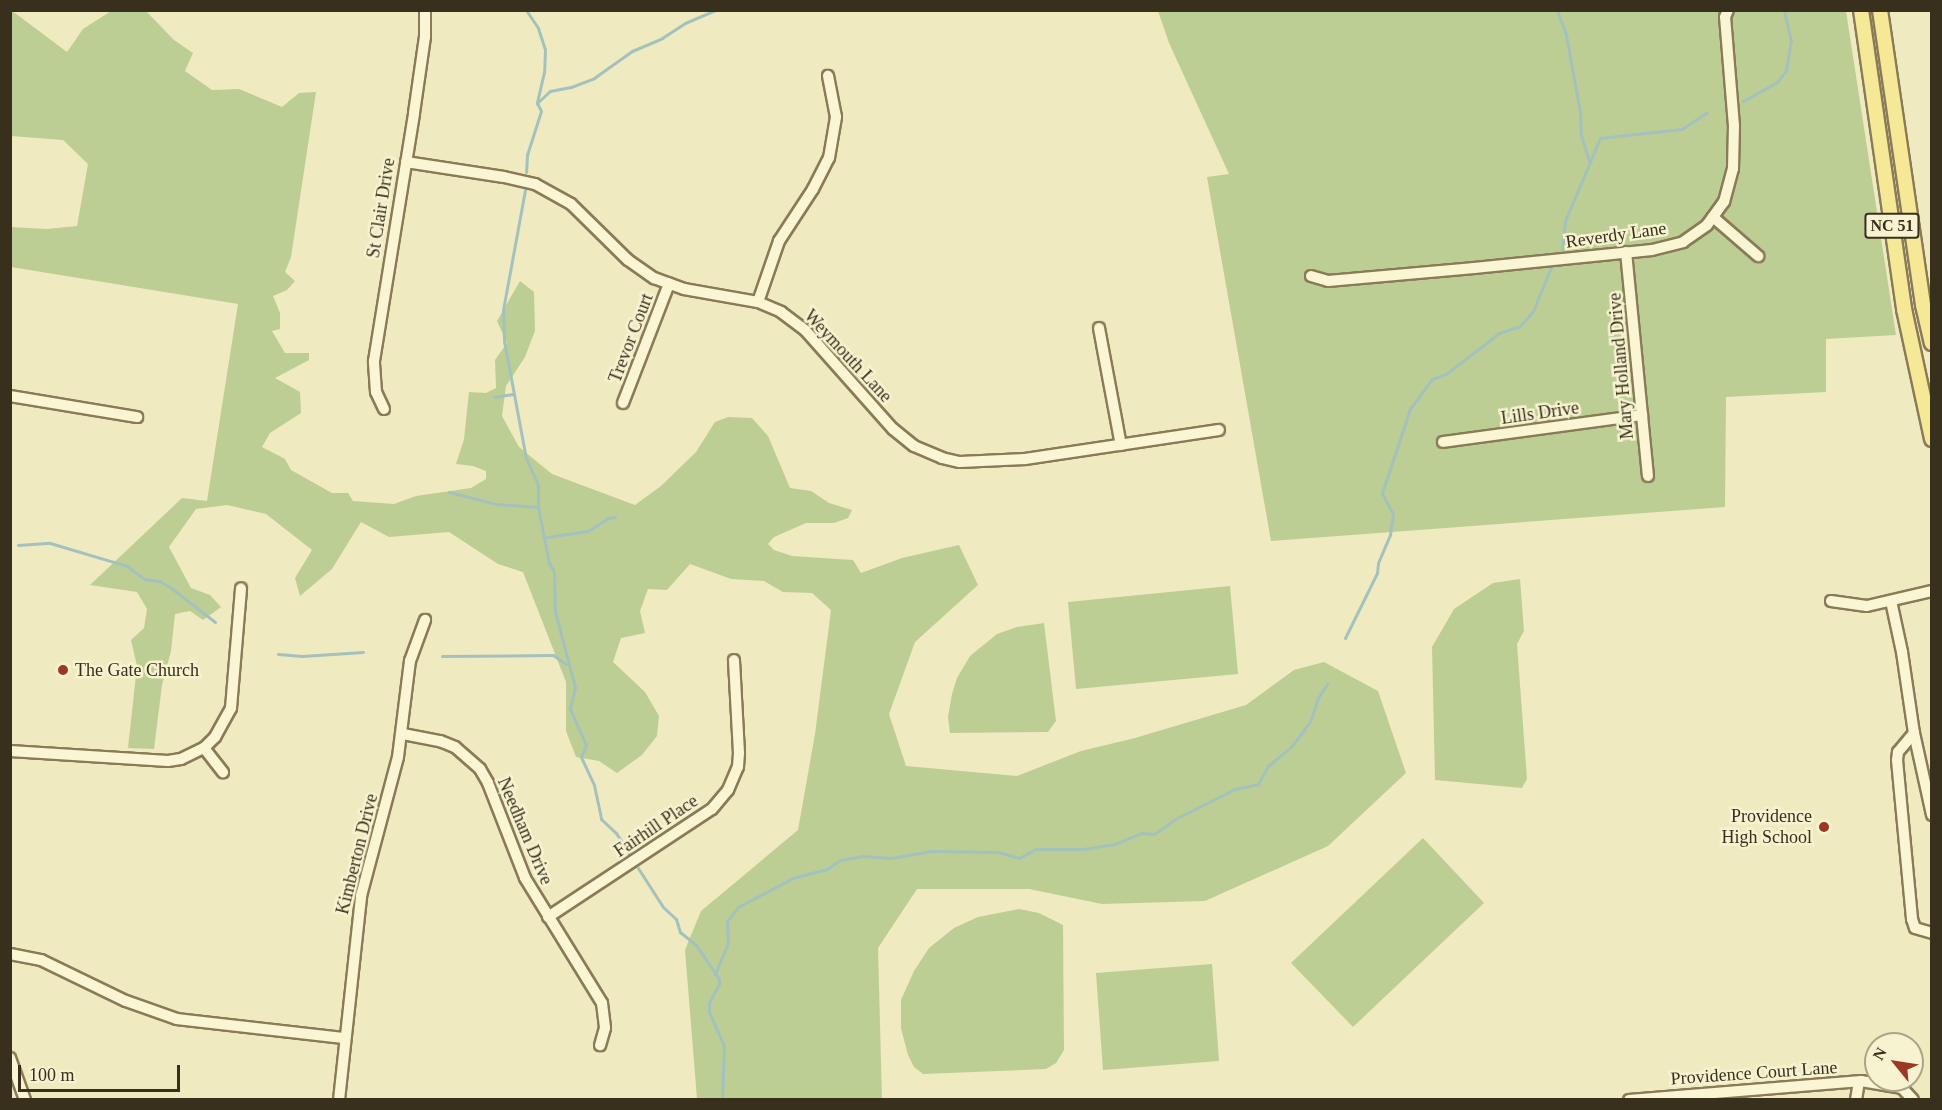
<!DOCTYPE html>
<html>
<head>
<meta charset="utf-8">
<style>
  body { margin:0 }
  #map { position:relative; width:1942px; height:1110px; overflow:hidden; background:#f0eac0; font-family:Georgia,serif }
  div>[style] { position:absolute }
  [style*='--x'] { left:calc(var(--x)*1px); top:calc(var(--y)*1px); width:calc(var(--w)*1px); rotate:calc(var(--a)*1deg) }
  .green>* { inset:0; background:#bdce94 }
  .stream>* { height:3px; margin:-1.5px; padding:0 1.5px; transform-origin:1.5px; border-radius:1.5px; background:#a3c2be }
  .roads { filter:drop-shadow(2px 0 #897b57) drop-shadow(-2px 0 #897b57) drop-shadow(0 2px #897b57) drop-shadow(0 -2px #897b57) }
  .minor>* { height:10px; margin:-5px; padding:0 5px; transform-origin:5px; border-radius:5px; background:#faf6d4 }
  .major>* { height:14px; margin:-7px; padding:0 7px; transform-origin:7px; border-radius:7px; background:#f5e896 }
  .dots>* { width:16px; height:16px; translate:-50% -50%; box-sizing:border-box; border:3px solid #f7f3d0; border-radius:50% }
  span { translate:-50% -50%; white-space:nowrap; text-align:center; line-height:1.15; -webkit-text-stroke:5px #f7f3d0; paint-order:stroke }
  .shield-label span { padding:2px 4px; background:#f7f3d0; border:2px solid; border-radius:4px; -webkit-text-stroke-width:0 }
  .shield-label { font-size:16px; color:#382f1c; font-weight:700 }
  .street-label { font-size:18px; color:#382f1c }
  .poi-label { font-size:18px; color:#382f1c }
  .left { translate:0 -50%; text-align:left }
  .right { translate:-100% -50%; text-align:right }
  .frame { position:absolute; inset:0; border:12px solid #382f1c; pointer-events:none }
  .north { position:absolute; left:1864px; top:1032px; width:60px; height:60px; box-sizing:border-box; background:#f7f3d0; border:2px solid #aba588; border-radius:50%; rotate:300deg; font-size:16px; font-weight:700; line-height:24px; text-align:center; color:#382f1c }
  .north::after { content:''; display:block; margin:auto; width:21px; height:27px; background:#9b3925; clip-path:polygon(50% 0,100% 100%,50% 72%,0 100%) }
  .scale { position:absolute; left:18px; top:1065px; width:162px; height:27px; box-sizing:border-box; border:3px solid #382f1c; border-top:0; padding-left:8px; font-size:18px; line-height:21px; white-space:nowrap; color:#382f1c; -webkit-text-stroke:4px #f7f3d0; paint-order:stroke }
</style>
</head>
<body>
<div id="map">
  <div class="green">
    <i style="clip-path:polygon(11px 10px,67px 52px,83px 29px,111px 11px,146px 11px,174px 40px,193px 53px,185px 71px,212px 90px,239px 89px,282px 107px,299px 93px,316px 92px,291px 257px,285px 272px,295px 281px,287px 290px,273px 296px,280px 313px,280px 329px,272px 331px,285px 353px,309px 353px,309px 360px,275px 378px,300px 392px,301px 413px,270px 433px,262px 447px,285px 459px,291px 470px,332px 493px,348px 493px,353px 501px,394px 504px,416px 496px,471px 488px,486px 479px,486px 471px,473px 466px,456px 464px,464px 439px,469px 392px,486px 393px,496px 388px,495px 360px,507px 343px,497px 321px,520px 281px,534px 292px,535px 331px,525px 357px,506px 386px,502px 416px,519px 447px,552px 474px,635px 505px,661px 486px,696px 452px,715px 422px,728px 417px,752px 418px,768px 436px,790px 488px,811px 491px,829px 503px,852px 510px,848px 518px,834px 523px,806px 523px,774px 537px,768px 544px,774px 550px,792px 556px,853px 560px,861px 573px,902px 558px,959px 545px,978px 585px,915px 642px,889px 714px,906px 766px,1017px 776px,1081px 751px,1135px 738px,1246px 705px,1294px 670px,1324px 662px,1378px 691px,1406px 773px,1328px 846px,1205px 901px,1102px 904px,1029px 889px,917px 889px,878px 948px,882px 1099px,697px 1099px,685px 950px,701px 911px,798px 830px,815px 734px,831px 610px,812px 593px,783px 592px,764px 581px,731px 579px,690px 564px,667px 590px,648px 589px,640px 611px,645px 633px,621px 638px,613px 662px,645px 692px,659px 716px,657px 736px,642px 755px,617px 773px,599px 761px,576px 757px,566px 731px,566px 682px,523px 572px,498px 564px,449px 532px,389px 537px,361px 522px,332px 569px,300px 596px,295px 578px,312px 550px,266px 514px,227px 505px,196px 509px,169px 547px,191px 588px,210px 595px,221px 607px,203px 620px,190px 611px,175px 614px,171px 651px,162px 685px,154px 749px,128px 748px,137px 666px,131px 640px,144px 628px,147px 609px,137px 592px,90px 585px,182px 498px,207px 501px,238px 304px,11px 267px,11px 227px,47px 229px,77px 226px,88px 164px,63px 140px,11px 136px)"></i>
    <i style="clip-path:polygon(1158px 11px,1846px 11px,1896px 335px,1826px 339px,1826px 392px,1726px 397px,1725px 507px,1271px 541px,1207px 177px,1229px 174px,1169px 43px)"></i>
    <i style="clip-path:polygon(1520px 579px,1524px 631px,1517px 644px,1527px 779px,1522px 788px,1435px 780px,1432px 647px,1454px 609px,1493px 583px)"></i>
    <i style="clip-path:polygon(1230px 586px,1238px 674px,1076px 689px,1068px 602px)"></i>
    <i style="clip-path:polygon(1044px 623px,1056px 721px,1048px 732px,950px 733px,948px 717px,952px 694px,957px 678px,970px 656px,997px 634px,1017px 627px)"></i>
    <i style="clip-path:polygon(1423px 838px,1484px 903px,1353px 1027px,1291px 963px)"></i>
    <i style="clip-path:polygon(1019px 909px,1039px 913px,1063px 925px,1064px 1050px,1056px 1063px,1046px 1069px,923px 1074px,914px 1067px,908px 1055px,901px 1028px,901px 1000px,914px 971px,929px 948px,954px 928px,978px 917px)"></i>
    <i style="clip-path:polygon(1212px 964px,1219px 1061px,1103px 1070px,1096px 973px)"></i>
  </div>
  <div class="stream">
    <i style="--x:526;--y:10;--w:22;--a:56"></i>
    <i style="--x:538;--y:28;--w:22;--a:72"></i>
    <i style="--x:545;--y:49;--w:23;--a:92"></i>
    <i style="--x:544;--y:72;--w:32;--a:103"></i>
    <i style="--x:537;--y:103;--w:9;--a:63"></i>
    <i style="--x:541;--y:111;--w:46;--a:107.7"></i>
    <i style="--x:527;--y:155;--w:17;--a:93"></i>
    <i style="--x:1557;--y:10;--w:27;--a:70"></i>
    <i style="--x:1566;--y:35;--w:78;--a:79.7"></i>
    <i style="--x:1580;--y:112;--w:23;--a:88"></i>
    <i style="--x:1581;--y:135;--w:27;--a:73"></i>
    <i style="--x:1743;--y:101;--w:39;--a:-29"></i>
    <i style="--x:1777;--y:82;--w:14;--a:-51"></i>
    <i style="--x:1786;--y:71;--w:30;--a:-81"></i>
    <i style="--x:1791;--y:41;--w:32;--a:-103"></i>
    <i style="--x:537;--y:103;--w:18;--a:-43"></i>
    <i style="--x:550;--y:91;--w:21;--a:-11"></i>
    <i style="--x:571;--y:87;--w:25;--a:-21"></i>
    <i style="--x:594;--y:78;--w:47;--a:-35.4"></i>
    <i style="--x:632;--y:51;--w:33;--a:-23"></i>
    <i style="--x:662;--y:38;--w:27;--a:-33"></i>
    <i style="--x:685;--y:23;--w:34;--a:-23"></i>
    <i style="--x:525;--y:190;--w:122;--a:100.4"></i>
    <i style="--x:503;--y:310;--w:31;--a:88"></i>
    <i style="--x:504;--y:341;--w:119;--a:79.4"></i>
    <i style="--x:526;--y:458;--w:30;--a:66"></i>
    <i style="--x:538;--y:485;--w:22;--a:90"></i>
    <i style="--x:538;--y:507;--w:57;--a:78.9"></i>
    <i style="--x:549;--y:563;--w:10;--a:61"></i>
    <i style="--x:554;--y:572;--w:40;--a:88.6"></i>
    <i style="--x:555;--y:612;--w:78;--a:75.1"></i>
    <i style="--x:575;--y:687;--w:23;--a:103"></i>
    <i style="--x:570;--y:709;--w:39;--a:66"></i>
    <i style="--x:586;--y:745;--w:13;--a:113"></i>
    <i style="--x:581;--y:757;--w:31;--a:65"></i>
    <i style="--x:594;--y:785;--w:35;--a:78"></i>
    <i style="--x:601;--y:819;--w:21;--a:43"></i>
    <i style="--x:616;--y:833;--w:24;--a:57"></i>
    <i style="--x:1562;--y:250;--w:29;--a:-84"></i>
    <i style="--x:1565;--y:221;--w:90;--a:-67.1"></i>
    <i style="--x:1600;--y:138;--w:82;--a:-6.3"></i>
    <i style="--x:1682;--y:129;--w:30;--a:-34"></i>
    <i style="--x:494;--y:397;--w:20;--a:-9"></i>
    <i style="--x:449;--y:492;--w:49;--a:14.3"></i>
    <i style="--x:496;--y:504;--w:42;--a:4.1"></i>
    <i style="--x:547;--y:537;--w:41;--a:-8.3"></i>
    <i style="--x:588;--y:531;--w:24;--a:-33"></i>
    <i style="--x:608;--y:518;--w:7;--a:-8"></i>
    <i style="--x:18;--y:545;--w:32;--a:-4"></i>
    <i style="--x:50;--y:543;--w:80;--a:16.6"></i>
    <i style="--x:127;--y:566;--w:21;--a:37"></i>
    <i style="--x:144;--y:579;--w:15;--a:8"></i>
    <i style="--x:159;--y:581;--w:13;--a:29"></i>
    <i style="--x:170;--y:587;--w:57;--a:37.9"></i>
    <i style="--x:1345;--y:638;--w:72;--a:-63.8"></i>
    <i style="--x:1377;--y:573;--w:10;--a:-84"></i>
    <i style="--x:1378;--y:563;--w:30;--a:-67"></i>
    <i style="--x:1390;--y:535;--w:21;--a:-82"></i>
    <i style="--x:1393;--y:514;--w:24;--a:-118"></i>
    <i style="--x:1382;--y:493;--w:89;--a:-71.6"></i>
    <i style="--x:1410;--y:409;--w:37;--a:-54"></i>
    <i style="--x:1432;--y:379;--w:15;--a:-20"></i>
    <i style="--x:1446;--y:374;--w:67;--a:-37.7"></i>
    <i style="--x:1499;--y:333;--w:22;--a:-18"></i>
    <i style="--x:1520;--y:326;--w:20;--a:-49"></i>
    <i style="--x:1533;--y:311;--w:50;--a:-67.6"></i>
    <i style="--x:278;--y:654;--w:24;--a:5"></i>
    <i style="--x:302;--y:656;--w:61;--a:-3.8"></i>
    <i style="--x:442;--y:656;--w:111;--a:-0.5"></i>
    <i style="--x:553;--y:655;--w:16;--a:35"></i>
    <i style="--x:638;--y:868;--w:46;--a:57.3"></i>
    <i style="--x:663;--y:907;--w:18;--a:43"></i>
    <i style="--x:676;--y:919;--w:14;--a:73"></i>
    <i style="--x:680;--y:932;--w:21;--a:39"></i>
    <i style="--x:696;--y:945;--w:41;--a:55.9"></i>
    <i style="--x:719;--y:979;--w:5;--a:90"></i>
    <i style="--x:719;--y:984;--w:21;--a:118"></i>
    <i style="--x:709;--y:1003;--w:9;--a:90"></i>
    <i style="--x:709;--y:1012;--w:37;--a:66"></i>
    <i style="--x:724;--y:1046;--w:54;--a:92.1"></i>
    <i style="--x:715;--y:974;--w:34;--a:-67"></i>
    <i style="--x:728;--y:943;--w:22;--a:-93"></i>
    <i style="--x:727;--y:921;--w:18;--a:-52"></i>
    <i style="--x:738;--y:907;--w:62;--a:-27.8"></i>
    <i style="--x:793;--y:878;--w:35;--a:-15"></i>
    <i style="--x:827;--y:869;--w:16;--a:-35"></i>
    <i style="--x:840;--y:860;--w:23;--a:-10"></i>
    <i style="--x:863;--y:856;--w:28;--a:4"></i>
    <i style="--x:891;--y:858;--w:41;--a:-9.9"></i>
    <i style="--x:931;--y:851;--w:67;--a:0.9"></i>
    <i style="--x:998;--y:852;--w:22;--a:16"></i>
    <i style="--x:1019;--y:858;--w:19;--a:-28"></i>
    <i style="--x:1036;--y:849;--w:47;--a:0"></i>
    <i style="--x:1083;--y:849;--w:32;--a:-9"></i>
    <i style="--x:1115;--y:844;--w:28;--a:-23"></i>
    <i style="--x:1141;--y:833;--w:13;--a:4"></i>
    <i style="--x:1154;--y:834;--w:28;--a:-35"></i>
    <i style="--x:1177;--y:818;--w:65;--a:-26.6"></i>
    <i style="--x:1235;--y:789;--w:24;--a:-12"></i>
    <i style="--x:1258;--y:784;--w:21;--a:-61"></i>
    <i style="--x:1268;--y:766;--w:30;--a:-40"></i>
    <i style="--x:1291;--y:747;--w:31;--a:-53"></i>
    <i style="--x:1310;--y:722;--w:25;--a:-72"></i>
    <i style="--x:1318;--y:698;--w:17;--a:-57"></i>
  </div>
  <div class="roads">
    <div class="minor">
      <i style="--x:406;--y:162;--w:99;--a:8.7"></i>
      <i style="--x:504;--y:177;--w:32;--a:13"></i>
      <i style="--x:535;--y:184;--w:41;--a:29.1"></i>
      <i style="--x:571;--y:204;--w:80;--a:44.5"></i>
      <i style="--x:628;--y:260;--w:32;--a:35"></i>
      <i style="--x:654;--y:278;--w:32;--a:20"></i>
      <i style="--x:684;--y:289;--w:75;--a:10"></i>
      <i style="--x:758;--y:302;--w:25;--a:23"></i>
      <i style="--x:781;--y:312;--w:30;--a:37"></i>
      <i style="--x:805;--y:330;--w:132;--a:48.4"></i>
      <i style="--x:893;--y:429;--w:27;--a:39"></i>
      <i style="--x:914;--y:446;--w:30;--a:23"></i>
      <i style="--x:942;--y:458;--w:18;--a:13"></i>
      <i style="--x:960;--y:462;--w:65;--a:-2.6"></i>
      <i style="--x:1025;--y:459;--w:196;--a:-8.5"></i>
      <i style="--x:1713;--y:217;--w:60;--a:40.9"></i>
      <i style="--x:1626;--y:252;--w:225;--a:84.4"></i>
      <i style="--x:1311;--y:276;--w:18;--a:16"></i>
      <i style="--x:1328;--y:281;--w:147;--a:-5.1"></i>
      <i style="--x:1474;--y:268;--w:179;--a:-5.8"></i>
      <i style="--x:1652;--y:250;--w:32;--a:-14"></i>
      <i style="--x:1683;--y:242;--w:29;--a:-35"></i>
      <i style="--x:1707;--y:225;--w:29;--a:-54"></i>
      <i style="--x:1724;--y:202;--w:34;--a:-75"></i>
      <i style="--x:1733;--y:169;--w:43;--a:-88.7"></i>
      <i style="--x:1734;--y:126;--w:109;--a:-94.7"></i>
      <i style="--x:1725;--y:17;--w:8;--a:-67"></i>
      <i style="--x:758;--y:302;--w:65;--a:-71"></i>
      <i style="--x:779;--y:241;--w:62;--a:-56.8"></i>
      <i style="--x:813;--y:189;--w:35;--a:-63"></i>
      <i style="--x:829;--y:158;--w:42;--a:-80.3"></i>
      <i style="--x:836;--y:117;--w:42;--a:-101"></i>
      <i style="--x:1099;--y:328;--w:119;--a:79.4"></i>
      <i style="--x:10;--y:396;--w:129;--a:9.4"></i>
      <i style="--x:623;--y:403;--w:128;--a:-68.9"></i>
      <i style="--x:384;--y:409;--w:19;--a:-115"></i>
      <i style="--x:376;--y:392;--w:31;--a:-94"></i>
      <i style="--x:374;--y:361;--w:251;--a:-80.8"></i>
      <i style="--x:414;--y:113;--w:77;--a:-81.8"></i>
      <i style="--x:425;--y:37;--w:27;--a:-90"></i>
      <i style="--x:1443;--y:442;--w:201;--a:-7.7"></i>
      <i style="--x:1831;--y:601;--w:36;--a:8"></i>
      <i style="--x:1867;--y:606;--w:67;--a:-13"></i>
      <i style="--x:1891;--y:601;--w:52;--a:77.8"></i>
      <i style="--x:1902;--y:652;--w:82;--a:81.6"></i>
      <i style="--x:1914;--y:733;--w:25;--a:130"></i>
      <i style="--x:1898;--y:752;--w:8;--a:97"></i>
      <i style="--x:1897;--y:760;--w:160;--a:84.6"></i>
      <i style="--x:1912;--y:919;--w:9;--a:72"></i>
      <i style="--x:1915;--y:928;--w:18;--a:16"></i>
      <i style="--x:1914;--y:733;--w:84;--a:77.6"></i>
      <i style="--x:403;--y:734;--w:38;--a:11"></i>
      <i style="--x:440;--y:741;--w:16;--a:22"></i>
      <i style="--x:455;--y:747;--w:33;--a:41"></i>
      <i style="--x:480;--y:769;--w:16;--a:60"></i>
      <i style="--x:488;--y:783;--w:102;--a:68.7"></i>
      <i style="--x:525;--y:878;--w:147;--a:58.4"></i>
      <i style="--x:602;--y:1003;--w:25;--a:83"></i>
      <i style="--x:605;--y:1028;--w:18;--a:106"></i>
      <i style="--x:204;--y:748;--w:31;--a:52"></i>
      <i style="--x:10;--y:751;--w:158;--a:3.6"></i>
      <i style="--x:168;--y:761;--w:13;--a:-9"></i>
      <i style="--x:181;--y:759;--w:25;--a:-26"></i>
      <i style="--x:204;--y:748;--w:16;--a:-45"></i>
      <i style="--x:215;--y:737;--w:33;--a:-61"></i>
      <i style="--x:231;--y:708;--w:120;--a:-85.2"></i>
      <i style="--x:548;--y:917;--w:196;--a:-33.4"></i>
      <i style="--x:712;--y:809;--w:25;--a:-50"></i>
      <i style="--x:728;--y:790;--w:25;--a:-67"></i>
      <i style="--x:738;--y:767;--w:14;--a:-86"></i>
      <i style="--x:739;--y:753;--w:93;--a:-93.1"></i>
      <i style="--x:10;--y:954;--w:32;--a:11"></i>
      <i style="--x:41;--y:960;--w:94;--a:25.8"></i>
      <i style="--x:126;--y:1001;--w:54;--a:19.4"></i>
      <i style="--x:177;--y:1019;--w:169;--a:6.5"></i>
      <i style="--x:10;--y:1058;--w:45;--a:70.3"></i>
      <i style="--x:339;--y:1100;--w:205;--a:-83.8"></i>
      <i style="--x:361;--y:896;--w:144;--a:-75.1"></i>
      <i style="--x:398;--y:757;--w:97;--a:-82.9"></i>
      <i style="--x:410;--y:661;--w:44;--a:-69.9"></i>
      <i style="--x:1629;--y:1100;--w:233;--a:-4.7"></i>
      <i style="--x:1861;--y:1081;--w:42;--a:9.7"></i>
      <i style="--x:1902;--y:1088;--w:16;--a:47"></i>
      <i style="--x:1856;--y:1100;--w:18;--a:-81"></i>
    </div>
    <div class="major">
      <i style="--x:1861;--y:10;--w:302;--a:81.8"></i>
      <i style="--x:1904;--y:309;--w:133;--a:77.8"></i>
      <i style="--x:1880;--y:10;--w:298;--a:81.7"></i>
      <i style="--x:1923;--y:305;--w:39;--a:77"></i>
    </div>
  </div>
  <div class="dots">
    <i style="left:63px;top:670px;background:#9b3925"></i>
    <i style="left:1824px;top:827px;background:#9b3925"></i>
  </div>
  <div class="shield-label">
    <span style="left:1892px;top:226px">NC 51</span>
  </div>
  <div class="street-label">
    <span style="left:381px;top:208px;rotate:-81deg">St Clair Drive</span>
    <span style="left:1616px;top:235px;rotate:-8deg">Reverdy Lane</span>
    <span style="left:631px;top:338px;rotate:-69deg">Trevor Court</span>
    <span style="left:848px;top:356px;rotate:47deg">Weymouth Lane</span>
    <span style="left:1621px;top:366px;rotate:-95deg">Mary Holland Drive</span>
    <span style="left:1540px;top:413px;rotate:-8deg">Lills Drive</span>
    <span style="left:656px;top:826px;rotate:-34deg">Fairhill Place</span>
    <span style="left:525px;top:831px;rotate:67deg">Needham Drive</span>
    <span style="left:357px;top:854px;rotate:-76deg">Kimberton Drive</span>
    <span style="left:1754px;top:1073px;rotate:-4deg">Providence Court Lane</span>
  </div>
  <div class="poi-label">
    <span class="left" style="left:75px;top:670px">The Gate Church</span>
    <span class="right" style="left:1812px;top:827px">Providence<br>High School</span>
  </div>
  <div class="frame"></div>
  <div class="north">N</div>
  <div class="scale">100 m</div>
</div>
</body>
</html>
